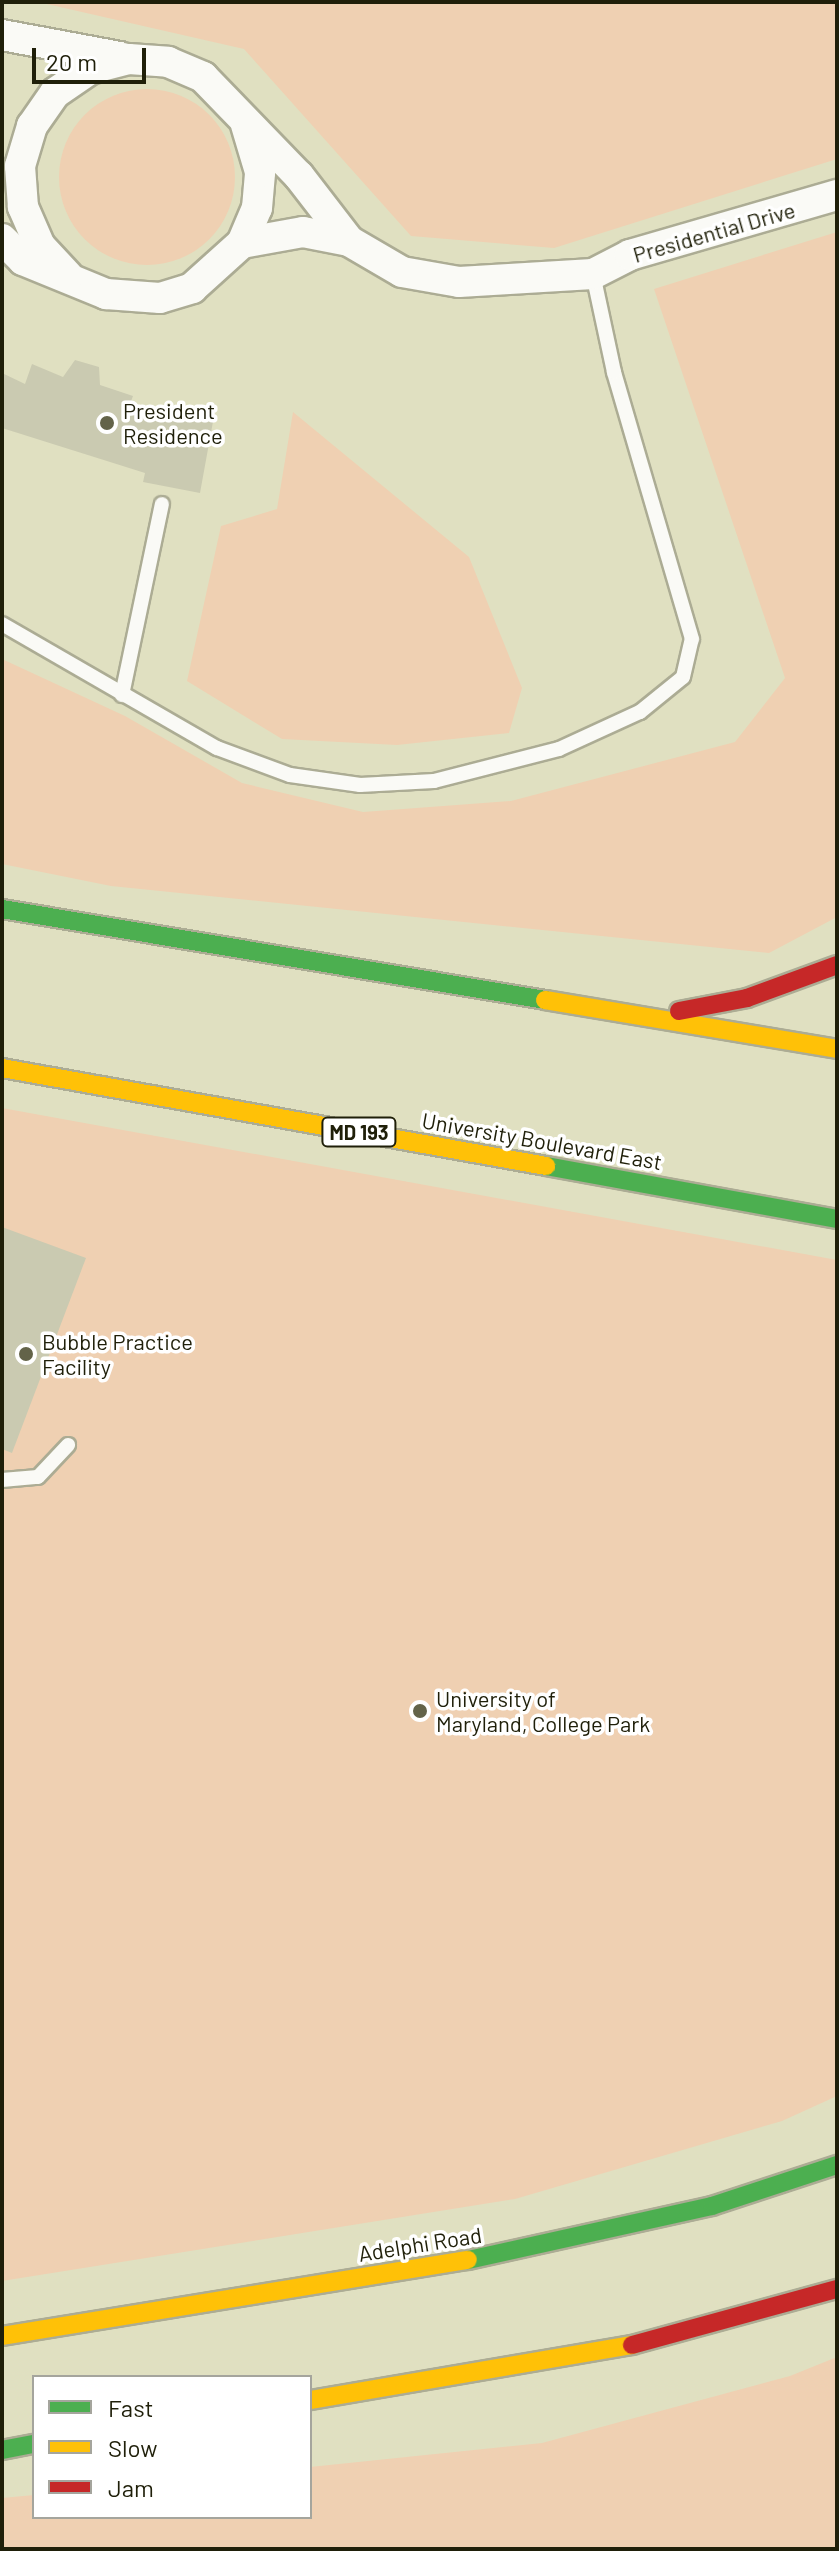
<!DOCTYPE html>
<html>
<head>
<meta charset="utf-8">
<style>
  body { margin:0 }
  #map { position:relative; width:839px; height:2551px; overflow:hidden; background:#e0e0c1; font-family:Barlow,sans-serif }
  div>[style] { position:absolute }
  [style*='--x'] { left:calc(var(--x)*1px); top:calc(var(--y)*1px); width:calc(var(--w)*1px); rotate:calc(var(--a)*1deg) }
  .green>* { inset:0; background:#efd0b2 }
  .round { border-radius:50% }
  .building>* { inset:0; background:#cacab1 }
  .roads { filter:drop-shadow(2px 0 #acac94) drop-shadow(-2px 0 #acac94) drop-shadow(0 2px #acac94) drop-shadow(0 -2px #acac94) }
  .lane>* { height:14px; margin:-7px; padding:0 7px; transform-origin:7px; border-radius:7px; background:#fafaf6 }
  .street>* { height:30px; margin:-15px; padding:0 15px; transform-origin:15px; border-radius:15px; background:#fafaf6 }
  .fast>* { height:18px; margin:-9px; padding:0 9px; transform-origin:9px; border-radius:9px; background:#4caf50 }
  .slow>* { height:18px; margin:-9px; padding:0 9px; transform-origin:9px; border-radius:9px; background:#ffc107 }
  .jam>* { height:18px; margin:-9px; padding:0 9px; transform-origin:9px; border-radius:9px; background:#c62828 }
  .dots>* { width:22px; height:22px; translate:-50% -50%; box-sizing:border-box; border:4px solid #fff; border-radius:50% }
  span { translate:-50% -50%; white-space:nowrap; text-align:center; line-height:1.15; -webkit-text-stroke:7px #fff; paint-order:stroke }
  .shield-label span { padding:2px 6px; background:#fff; border:2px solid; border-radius:6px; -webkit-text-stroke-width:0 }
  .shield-label { font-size:20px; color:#1f1f09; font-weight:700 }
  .street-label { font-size:22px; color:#1f1f09 }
  .poi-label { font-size:22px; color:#1f1f09 }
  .left { translate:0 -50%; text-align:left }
  .frame { position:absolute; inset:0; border:4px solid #1f1f09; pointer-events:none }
  .legend { position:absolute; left:32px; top:2375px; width:280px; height:144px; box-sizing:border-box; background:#fff; border:2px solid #a5a59d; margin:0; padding:10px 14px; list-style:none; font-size:24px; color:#1f1f09 }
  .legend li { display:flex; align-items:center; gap:16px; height:40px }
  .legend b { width:40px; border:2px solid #a5a59d }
  .scale { position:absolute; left:32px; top:48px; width:114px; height:36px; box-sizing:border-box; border:4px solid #1f1f09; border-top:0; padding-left:10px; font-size:24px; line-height:28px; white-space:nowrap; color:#1f1f09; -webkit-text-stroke:6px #fff; paint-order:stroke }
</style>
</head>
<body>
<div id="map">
  <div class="green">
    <i style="clip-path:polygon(38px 2px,837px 2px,837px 159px,554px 248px,411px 236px,244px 49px)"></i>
    <i class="round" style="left:59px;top:89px;width:176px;height:176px"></i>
    <i style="clip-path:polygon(837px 232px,837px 917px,769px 953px,111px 886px,2px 864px,2px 659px,125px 716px,242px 783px,363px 812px,511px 801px,735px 742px,785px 678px,654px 289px)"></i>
    <i style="clip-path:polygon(293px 412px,469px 557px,522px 688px,509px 733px,397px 745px,282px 739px,187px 681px,221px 526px,277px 509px)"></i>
    <i style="clip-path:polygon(2px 1108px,837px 1260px,837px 2096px,782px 2121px,515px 2199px,2px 2281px)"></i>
    <i style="clip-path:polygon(837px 2357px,837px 2549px,2px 2549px,2px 2498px,34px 2495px,34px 2517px,310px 2517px,310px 2467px,542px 2443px,790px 2376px)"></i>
  </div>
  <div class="building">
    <i style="clip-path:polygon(75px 360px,99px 367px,100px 385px,133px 396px,128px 409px,154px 419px,159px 405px,214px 416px,200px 493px,143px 482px,145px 473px,2px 428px,2px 373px,25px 384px,32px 364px,63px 377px)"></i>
    <i style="clip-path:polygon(2px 1227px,86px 1258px,12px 1453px,2px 1449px)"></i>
  </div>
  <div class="roads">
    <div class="lane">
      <i style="--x:2;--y:624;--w:248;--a:30"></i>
      <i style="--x:217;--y:748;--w:78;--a:20.3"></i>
      <i style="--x:290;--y:775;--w:71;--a:8.1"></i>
      <i style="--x:360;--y:785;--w:74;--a:-3.1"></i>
      <i style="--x:434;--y:781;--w:129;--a:-14.4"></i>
      <i style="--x:559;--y:749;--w:89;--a:-24.6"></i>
      <i style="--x:640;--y:712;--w:55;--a:-39.1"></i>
      <i style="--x:683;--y:677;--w:39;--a:-77"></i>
      <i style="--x:692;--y:639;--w:278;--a:-106.3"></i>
      <i style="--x:614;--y:372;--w:100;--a:-102.1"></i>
      <i style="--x:122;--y:695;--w:195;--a:-78.2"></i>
      <i style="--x:2;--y:1480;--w:36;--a:-5"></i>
      <i style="--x:38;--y:1477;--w:44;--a:-46.8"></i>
    </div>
    <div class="street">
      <i style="--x:2;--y:35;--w:120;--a:10.6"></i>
      <i style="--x:2;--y:239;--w:30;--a:45"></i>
      <i style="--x:23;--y:260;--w:90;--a:22.3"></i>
      <i style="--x:106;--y:294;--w:54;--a:4.2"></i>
      <i style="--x:160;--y:298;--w:34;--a:-17"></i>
      <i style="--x:192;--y:288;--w:67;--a:-42"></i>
      <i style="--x:242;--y:243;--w:38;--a:-67"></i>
      <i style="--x:257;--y:208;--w:36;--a:-85"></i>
      <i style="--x:260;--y:172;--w:49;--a:-106.6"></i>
      <i style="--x:242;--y:243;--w:62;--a:-10.2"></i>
      <i style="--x:303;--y:232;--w:47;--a:11.1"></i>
      <i style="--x:349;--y:241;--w:61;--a:30.3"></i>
      <i style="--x:402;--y:272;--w:58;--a:10"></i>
      <i style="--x:459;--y:282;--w:134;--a:-3.4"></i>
      <i style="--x:593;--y:274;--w:42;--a:-27.2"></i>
      <i style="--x:630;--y:255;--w:216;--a:-16.2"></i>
      <i style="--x:68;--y:276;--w:41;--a:-133"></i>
      <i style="--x:40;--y:246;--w:43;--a:-113.6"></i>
      <i style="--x:23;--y:207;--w:41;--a:-94.2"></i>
      <i style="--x:20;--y:166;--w:42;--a:-73.3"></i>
      <i style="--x:32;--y:126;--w:40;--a:-55.1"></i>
      <i style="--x:55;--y:93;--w:42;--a:-34.4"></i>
      <i style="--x:90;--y:69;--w:40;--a:-14.4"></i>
      <i style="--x:129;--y:59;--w:39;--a:4"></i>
      <i style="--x:168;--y:62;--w:38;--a:23"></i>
      <i style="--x:203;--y:77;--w:138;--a:45.9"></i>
      <i style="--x:299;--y:176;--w:82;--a:52.4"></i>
    </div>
    <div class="fast">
      <i style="--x:2;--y:909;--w:551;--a:9.51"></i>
      <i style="--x:546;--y:1166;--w:296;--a:10.3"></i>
      <i style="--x:468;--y:2260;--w:250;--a:-12.5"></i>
      <i style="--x:712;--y:2206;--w:132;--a:-18.2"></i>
      <i style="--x:2;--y:2450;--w:33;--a:-11"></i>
    </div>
    <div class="slow">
      <i style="--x:545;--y:1000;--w:296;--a:9.5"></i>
      <i style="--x:2;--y:1068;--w:553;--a:10.21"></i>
      <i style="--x:2;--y:2336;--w:472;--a:-9.3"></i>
      <i style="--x:310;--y:2400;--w:327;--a:-9.7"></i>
    </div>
    <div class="jam">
      <i style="--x:679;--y:1011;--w:69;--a:-10.8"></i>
      <i style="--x:747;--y:998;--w:96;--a:-20.1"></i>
      <i style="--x:632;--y:2345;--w:213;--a:-15.3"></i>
    </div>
  </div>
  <div class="dots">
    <i style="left:107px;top:423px;background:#636349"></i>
    <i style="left:26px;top:1354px;background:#636349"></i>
    <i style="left:420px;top:1711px;background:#636349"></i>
  </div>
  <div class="shield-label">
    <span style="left:359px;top:1132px">MD 193</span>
  </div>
  <div class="street-label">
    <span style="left:714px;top:232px;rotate:-16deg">Presidential Drive</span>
    <span style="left:542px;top:1141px;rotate:10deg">University Boulevard East</span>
    <span style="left:420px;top:2244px;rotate:-9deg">Adelphi Road</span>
  </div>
  <div class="poi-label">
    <span class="left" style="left:123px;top:423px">President<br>Residence</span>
    <span class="left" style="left:42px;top:1354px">Bubble Practice<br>Facility</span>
    <span class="left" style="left:436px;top:1711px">University of<br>Maryland, College Park</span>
  </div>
  <div class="frame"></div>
  <ul class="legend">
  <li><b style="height:10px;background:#4caf50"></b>Fast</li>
  <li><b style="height:10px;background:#ffc107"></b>Slow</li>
  <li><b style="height:10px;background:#c62828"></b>Jam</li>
  </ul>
  <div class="scale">20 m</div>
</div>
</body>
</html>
